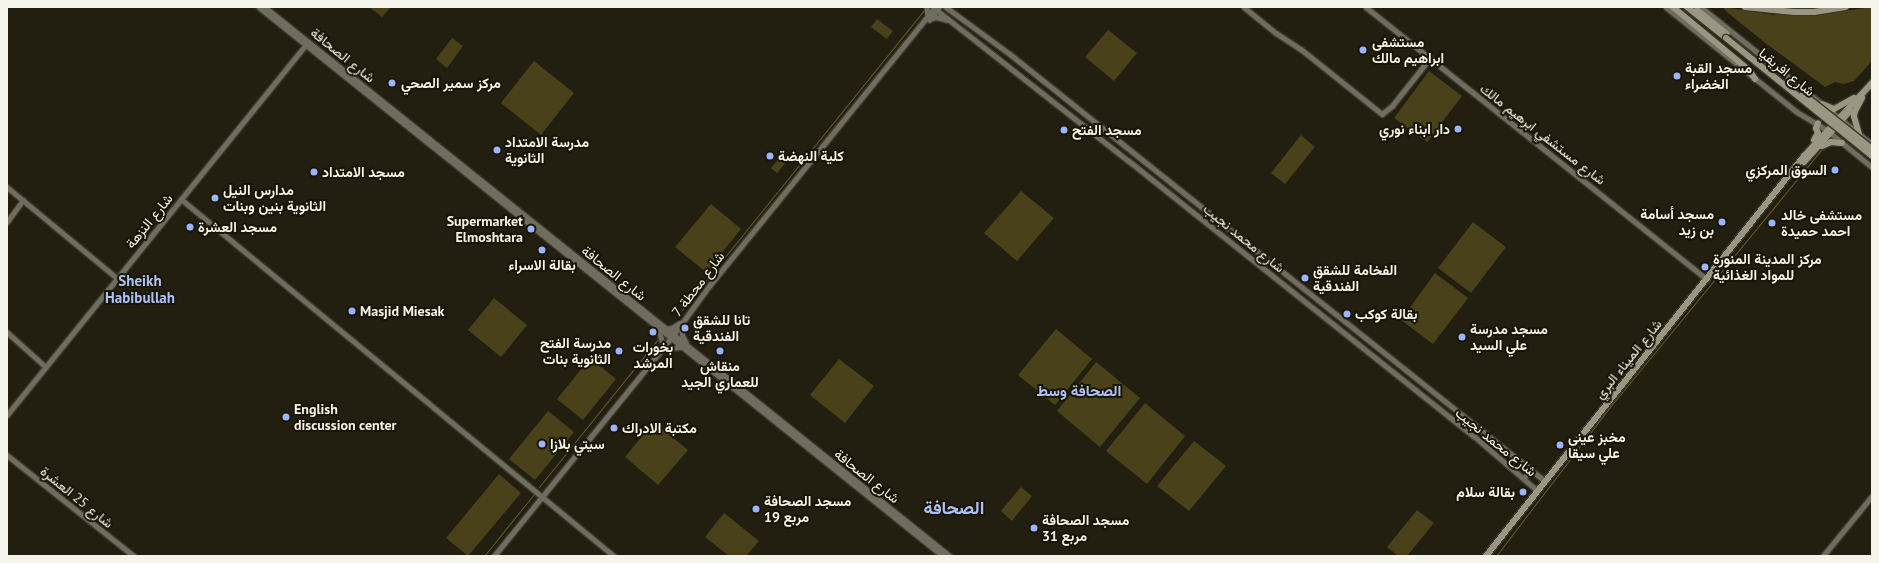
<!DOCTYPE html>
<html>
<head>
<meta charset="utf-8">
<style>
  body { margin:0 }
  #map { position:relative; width:1879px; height:563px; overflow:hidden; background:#221f10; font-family:"PT Sans",Vazirmatn,sans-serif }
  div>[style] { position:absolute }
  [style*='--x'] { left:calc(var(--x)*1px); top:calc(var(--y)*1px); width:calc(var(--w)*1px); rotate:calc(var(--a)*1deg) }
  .green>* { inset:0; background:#49411a }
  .stream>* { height:1px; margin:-0.5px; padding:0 0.5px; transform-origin:0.5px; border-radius:0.5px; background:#635a2a }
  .roads { filter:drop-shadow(1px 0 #3b392a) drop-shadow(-1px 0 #3b392a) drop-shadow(0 1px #3b392a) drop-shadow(0 -1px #3b392a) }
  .secondary>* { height:4.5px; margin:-2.25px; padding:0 2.25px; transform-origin:2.25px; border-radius:2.25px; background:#6f6c60 }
  .highway>* { height:6px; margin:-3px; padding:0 3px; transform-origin:3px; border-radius:3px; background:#999683 }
  .bridges { filter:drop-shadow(1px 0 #3b392a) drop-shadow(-1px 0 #3b392a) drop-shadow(0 1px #3b392a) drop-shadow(0 -1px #3b392a) }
  .highway-bridge>* { height:6px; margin:-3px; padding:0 3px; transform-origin:3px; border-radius:3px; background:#999683 }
  .dots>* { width:11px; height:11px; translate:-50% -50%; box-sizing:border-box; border:2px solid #191607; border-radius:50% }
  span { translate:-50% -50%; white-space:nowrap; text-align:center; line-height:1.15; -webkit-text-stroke:4px #191607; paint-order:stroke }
  .poi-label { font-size:14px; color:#f5f4ea; font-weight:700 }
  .left { translate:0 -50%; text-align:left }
  .right { translate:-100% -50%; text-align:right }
  .street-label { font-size:14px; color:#f5f4ea }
  .neighbourhood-label { font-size:15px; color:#aec1f7; font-weight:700 }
  .district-label { font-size:18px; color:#aec1f7; font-weight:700 }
  .frame { position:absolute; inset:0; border:8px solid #f5f4ea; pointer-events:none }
</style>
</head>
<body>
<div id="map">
  <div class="green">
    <i style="clip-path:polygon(369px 7px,391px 7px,382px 17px)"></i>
    <i style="clip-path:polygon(1723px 7px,1774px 15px,1818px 15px,1872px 7px,1872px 61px,1854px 81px,1844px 84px,1835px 82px,1825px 87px,1764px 42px,1727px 12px)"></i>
    <i style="clip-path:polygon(877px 19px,893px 31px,887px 39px,871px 27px)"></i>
    <i style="clip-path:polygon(1108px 30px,1137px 53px,1114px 81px,1085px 57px)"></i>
    <i style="clip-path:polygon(452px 38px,463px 46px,447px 68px,436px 59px)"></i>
    <i style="clip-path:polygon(534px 61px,574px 93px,541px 135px,501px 103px)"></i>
    <i style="clip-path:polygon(1429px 71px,1462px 96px,1427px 142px,1394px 118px)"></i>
    <i style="clip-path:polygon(1301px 135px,1315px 147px,1285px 184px,1271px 173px)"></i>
    <i style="clip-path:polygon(782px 155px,788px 160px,777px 173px,771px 168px)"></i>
    <i style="clip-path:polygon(1021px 191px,1054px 218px,1017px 261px,984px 233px)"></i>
    <i style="clip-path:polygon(711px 204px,741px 229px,706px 272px,675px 247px)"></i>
    <i style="clip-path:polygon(1473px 222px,1506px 247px,1471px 293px,1438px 268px)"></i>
    <i style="clip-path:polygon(1435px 273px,1468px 298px,1433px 344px,1401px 320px)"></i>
    <i style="clip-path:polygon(494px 298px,527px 325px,501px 357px,468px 330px)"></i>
    <i style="clip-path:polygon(1056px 329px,1092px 359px,1055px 405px,1018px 375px)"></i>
    <i style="clip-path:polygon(590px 358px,616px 379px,583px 420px,557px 399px)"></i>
    <i style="clip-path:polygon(839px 359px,874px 386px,845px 423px,810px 395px)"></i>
    <i style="clip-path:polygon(1096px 362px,1140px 398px,1100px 447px,1057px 411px)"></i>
    <i style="clip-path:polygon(1145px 403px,1185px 436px,1147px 484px,1106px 451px)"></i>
    <i style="clip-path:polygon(548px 411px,574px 432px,535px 480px,509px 459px)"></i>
    <i style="clip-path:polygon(654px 422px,688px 450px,658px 485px,625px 457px)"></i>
    <i style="clip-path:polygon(1194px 441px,1226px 466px,1189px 511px,1157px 486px)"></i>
    <i style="clip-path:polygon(499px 474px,521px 493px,468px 556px,446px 538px)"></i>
    <i style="clip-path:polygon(1021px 487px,1032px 496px,1012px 521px,1001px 511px)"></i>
    <i style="clip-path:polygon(1417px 510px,1434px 523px,1407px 556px,1398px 556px,1387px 547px)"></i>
    <i style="clip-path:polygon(724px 513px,759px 541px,746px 556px,729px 556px,705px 537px)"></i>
  </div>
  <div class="stream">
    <i style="--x:682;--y:310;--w:387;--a:-51.1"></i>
    <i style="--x:539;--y:487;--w:191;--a:-51.2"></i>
    <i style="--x:484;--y:556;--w:80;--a:-51.1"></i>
    <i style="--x:1496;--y:556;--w:188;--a:-52.6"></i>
    <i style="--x:1610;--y:407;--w:334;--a:-50.6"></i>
  </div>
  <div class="roads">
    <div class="secondary">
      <i style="--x:259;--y:7;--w:877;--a:38.75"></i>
      <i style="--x:265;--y:7;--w:878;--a:38.71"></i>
      <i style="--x:927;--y:7;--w:9;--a:84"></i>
      <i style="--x:933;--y:7;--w:249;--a:38.2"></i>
      <i style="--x:1129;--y:161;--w:441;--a:38.6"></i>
      <i style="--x:1474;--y:436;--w:84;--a:40.7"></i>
      <i style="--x:946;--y:7;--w:79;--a:36.3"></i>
      <i style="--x:1010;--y:54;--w:685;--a:38.59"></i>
      <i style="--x:1244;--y:7;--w:41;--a:39.1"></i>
      <i style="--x:1276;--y:33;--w:30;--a:33"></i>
      <i style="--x:1301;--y:49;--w:104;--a:38.7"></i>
      <i style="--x:1382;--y:114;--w:13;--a:-39"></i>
      <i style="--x:1392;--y:106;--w:61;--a:-51.6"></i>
      <i style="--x:1366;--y:7;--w:436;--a:38.6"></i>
      <i style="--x:1666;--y:7;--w:168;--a:38.7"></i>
      <i style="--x:1797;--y:112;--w:35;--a:31"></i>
      <i style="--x:1827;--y:130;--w:58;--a:39.4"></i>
      <i style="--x:1701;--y:7;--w:219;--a:38.7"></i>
      <i style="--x:930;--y:19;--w:6;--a:-18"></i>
      <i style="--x:936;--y:17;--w:12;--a:14"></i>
      <i style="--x:929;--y:20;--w:16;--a:-52"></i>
      <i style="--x:7;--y:187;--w:143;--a:39.6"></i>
      <i style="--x:181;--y:199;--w:561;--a:39.5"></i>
      <i style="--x:7;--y:222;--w:27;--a:-54"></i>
      <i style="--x:681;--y:325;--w:12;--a:81"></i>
      <i style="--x:683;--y:337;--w:6;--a:59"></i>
      <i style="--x:665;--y:329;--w:7;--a:-8"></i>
      <i style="--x:672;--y:328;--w:9;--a:-32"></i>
      <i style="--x:659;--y:330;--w:18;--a:74"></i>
      <i style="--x:7;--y:332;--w:52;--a:41.9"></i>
      <i style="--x:662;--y:349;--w:20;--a:-6"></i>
      <i style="--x:7;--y:415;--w:476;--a:-51.1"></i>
      <i style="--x:7;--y:455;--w:162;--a:38.5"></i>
      <i style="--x:1524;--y:478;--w:11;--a:-52"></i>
      <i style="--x:494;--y:556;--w:281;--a:-50.9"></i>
      <i style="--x:671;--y:338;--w:66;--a:-53.7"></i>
      <i style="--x:710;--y:285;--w:358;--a:-51"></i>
      <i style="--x:1823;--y:556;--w:77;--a:-50.8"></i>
    </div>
    <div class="highway">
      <i style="--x:1673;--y:7;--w:99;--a:39.7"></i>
      <i style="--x:1749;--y:70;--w:11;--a:56"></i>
      <i style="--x:1687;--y:7;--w:50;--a:38.5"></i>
      <i style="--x:1745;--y:7;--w:49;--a:5.8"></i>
      <i style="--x:1794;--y:12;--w:20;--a:0"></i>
      <i style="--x:1814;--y:12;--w:32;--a:-9"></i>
      <i style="--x:1697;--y:10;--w:38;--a:39"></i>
      <i style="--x:1822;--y:104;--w:13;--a:23"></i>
      <i style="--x:1834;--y:109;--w:23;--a:-29"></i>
      <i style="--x:1859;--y:134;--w:19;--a:-106"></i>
      <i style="--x:1854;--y:116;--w:5;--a:-79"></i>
      <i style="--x:1855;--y:111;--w:15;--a:-62"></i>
      <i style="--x:1814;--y:140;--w:8;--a:-60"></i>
      <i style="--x:1818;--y:133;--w:5;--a:-112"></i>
      <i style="--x:1816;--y:128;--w:5;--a:-68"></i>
      <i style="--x:1822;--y:146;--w:10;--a:-24"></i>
      <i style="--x:1831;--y:142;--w:11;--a:5"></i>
      <i style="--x:1804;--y:162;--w:69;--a:-48"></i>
      <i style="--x:1486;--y:556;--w:511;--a:-51.52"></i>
      <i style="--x:1804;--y:156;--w:100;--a:-47"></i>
    </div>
  </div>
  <div class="bridges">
    <div class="highway-bridge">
      <i style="--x:1726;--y:38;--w:188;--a:38.9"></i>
      <i style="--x:1803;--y:94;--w:88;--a:38.6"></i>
    </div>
  </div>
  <div class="dots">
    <i style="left:1363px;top:50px;background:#9cb4fd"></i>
    <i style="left:1677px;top:76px;background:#9cb4fd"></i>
    <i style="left:392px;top:83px;background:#9cb4fd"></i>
    <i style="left:1458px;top:129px;background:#9cb4fd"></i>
    <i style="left:1064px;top:130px;background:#9cb4fd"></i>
    <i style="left:497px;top:150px;background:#9cb4fd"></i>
    <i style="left:770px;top:156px;background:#9cb4fd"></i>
    <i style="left:1835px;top:170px;background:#9cb4fd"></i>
    <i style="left:314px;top:172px;background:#9cb4fd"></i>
    <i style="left:215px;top:198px;background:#9cb4fd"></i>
    <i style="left:1722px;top:222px;background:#9cb4fd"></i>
    <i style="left:1772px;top:223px;background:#9cb4fd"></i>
    <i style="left:190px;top:227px;background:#9cb4fd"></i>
    <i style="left:531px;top:229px;background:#9cb4fd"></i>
    <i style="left:542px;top:250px;background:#9cb4fd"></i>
    <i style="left:1705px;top:267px;background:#9cb4fd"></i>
    <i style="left:1305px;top:278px;background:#9cb4fd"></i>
    <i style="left:352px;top:311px;background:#9cb4fd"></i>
    <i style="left:1347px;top:314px;background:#9cb4fd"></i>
    <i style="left:685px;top:328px;background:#9cb4fd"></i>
    <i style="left:653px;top:332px;background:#9cb4fd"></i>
    <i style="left:1462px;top:337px;background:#9cb4fd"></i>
    <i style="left:619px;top:351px;background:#9cb4fd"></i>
    <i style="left:720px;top:351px;background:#9cb4fd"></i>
    <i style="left:286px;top:417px;background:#9cb4fd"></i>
    <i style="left:614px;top:428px;background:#9cb4fd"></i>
    <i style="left:542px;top:444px;background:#9cb4fd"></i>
    <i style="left:1560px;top:445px;background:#9cb4fd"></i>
    <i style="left:1523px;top:492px;background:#9cb4fd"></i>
    <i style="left:756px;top:509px;background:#9cb4fd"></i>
    <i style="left:1034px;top:528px;background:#9cb4fd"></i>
  </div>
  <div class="poi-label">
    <span class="left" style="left:1372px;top:50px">مستشفى<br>ابراهيم مالك</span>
    <span class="left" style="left:1685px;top:76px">مسجد القبة<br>الخضراء</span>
    <span class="left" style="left:401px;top:83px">مركز سمير الصحي</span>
    <span class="right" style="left:1450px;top:129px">دار ابناء نوري</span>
    <span class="left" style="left:1072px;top:130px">مسجد الفتح</span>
    <span class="left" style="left:505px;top:150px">مدرسة الامتداد<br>الثانوية</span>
    <span class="left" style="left:778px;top:156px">كلية النهضة</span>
    <span class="right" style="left:1827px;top:170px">السوق المركزي</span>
    <span class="left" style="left:322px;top:172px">مسجد الامتداد</span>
    <span class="left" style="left:223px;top:198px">مدارس النيل<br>الثانوية بنين وبنات</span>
    <span class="right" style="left:1714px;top:222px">مسجد أسامة<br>بن زيد</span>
    <span class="left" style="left:1781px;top:223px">مستشفى خالد<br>احمد حميدة</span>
    <span class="right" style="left:523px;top:229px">Supermarket<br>Elmoshtara</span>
    <span class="left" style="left:198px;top:227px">مسجد العشرة</span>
    <span class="left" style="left:1713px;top:267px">مركز المدينة المنورة<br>للمواد الغذائية</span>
    <span style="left:542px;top:265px">بقالة الاسراء</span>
    <span class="left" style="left:1313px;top:278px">الفخامة للشقق<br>الفندقية</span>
    <span class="left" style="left:360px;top:311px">Masjid Miesak</span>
    <span class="left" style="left:1355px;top:314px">بقالة كوكب</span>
    <span class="left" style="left:693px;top:328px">تانا للشقق<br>الفندقية</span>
    <span class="left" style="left:1470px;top:337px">مسجد مدرسة<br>علي السيد</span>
    <span class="right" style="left:611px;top:351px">مدرسة الفتح<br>الثانوية بنات</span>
    <span style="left:653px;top:355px">بخورات<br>المرشد</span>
    <span style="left:720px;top:374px">منقاش<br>للعماري الجيد</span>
    <span class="left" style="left:294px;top:417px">English<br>discussion center</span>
    <span class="left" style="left:622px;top:428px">مكتبة الادراك</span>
    <span class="left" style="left:1568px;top:445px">مخبز عيني<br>علي سيقا</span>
    <span class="left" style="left:550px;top:444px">سيتي بلازا</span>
    <span class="right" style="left:1515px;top:492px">بقالة سلام</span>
    <span class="left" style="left:764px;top:509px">مسجد الصحافة<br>مربع 19</span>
    <span class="left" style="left:1042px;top:528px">مسجد الصحافة<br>مربع 31</span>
  </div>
  <div class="street-label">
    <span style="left:343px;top:55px;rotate:39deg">شارع الصحافة</span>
    <span style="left:1787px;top:72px;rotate:39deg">شارع افريقيا</span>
    <span style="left:1543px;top:134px;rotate:38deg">شارع مستشفي ابرهيم مالك</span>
    <span style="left:149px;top:221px;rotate:-51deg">شارع النزهة</span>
    <span style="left:1244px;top:238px;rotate:39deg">شارع محمد نجيب</span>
    <span style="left:614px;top:273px;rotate:39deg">شارع الصحافة</span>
    <span style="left:698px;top:284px;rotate:-53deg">شارع محطة 7</span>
    <span style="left:1628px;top:359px;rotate:-51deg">شارع الميناء البري</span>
    <span style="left:1496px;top:442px;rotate:39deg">شارع محمد نجيب</span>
    <span style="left:867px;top:476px;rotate:38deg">شارع الصحافة</span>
    <span style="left:77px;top:497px;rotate:39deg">شارع 25 العشرة</span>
  </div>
  <div class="neighbourhood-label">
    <span style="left:140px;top:289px">Sheikh<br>Habibullah</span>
    <span style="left:1079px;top:391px">الصحافة وسط</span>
  </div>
  <div class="district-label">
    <span style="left:954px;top:508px">الصحافة</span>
  </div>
  <div class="frame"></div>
</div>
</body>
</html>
